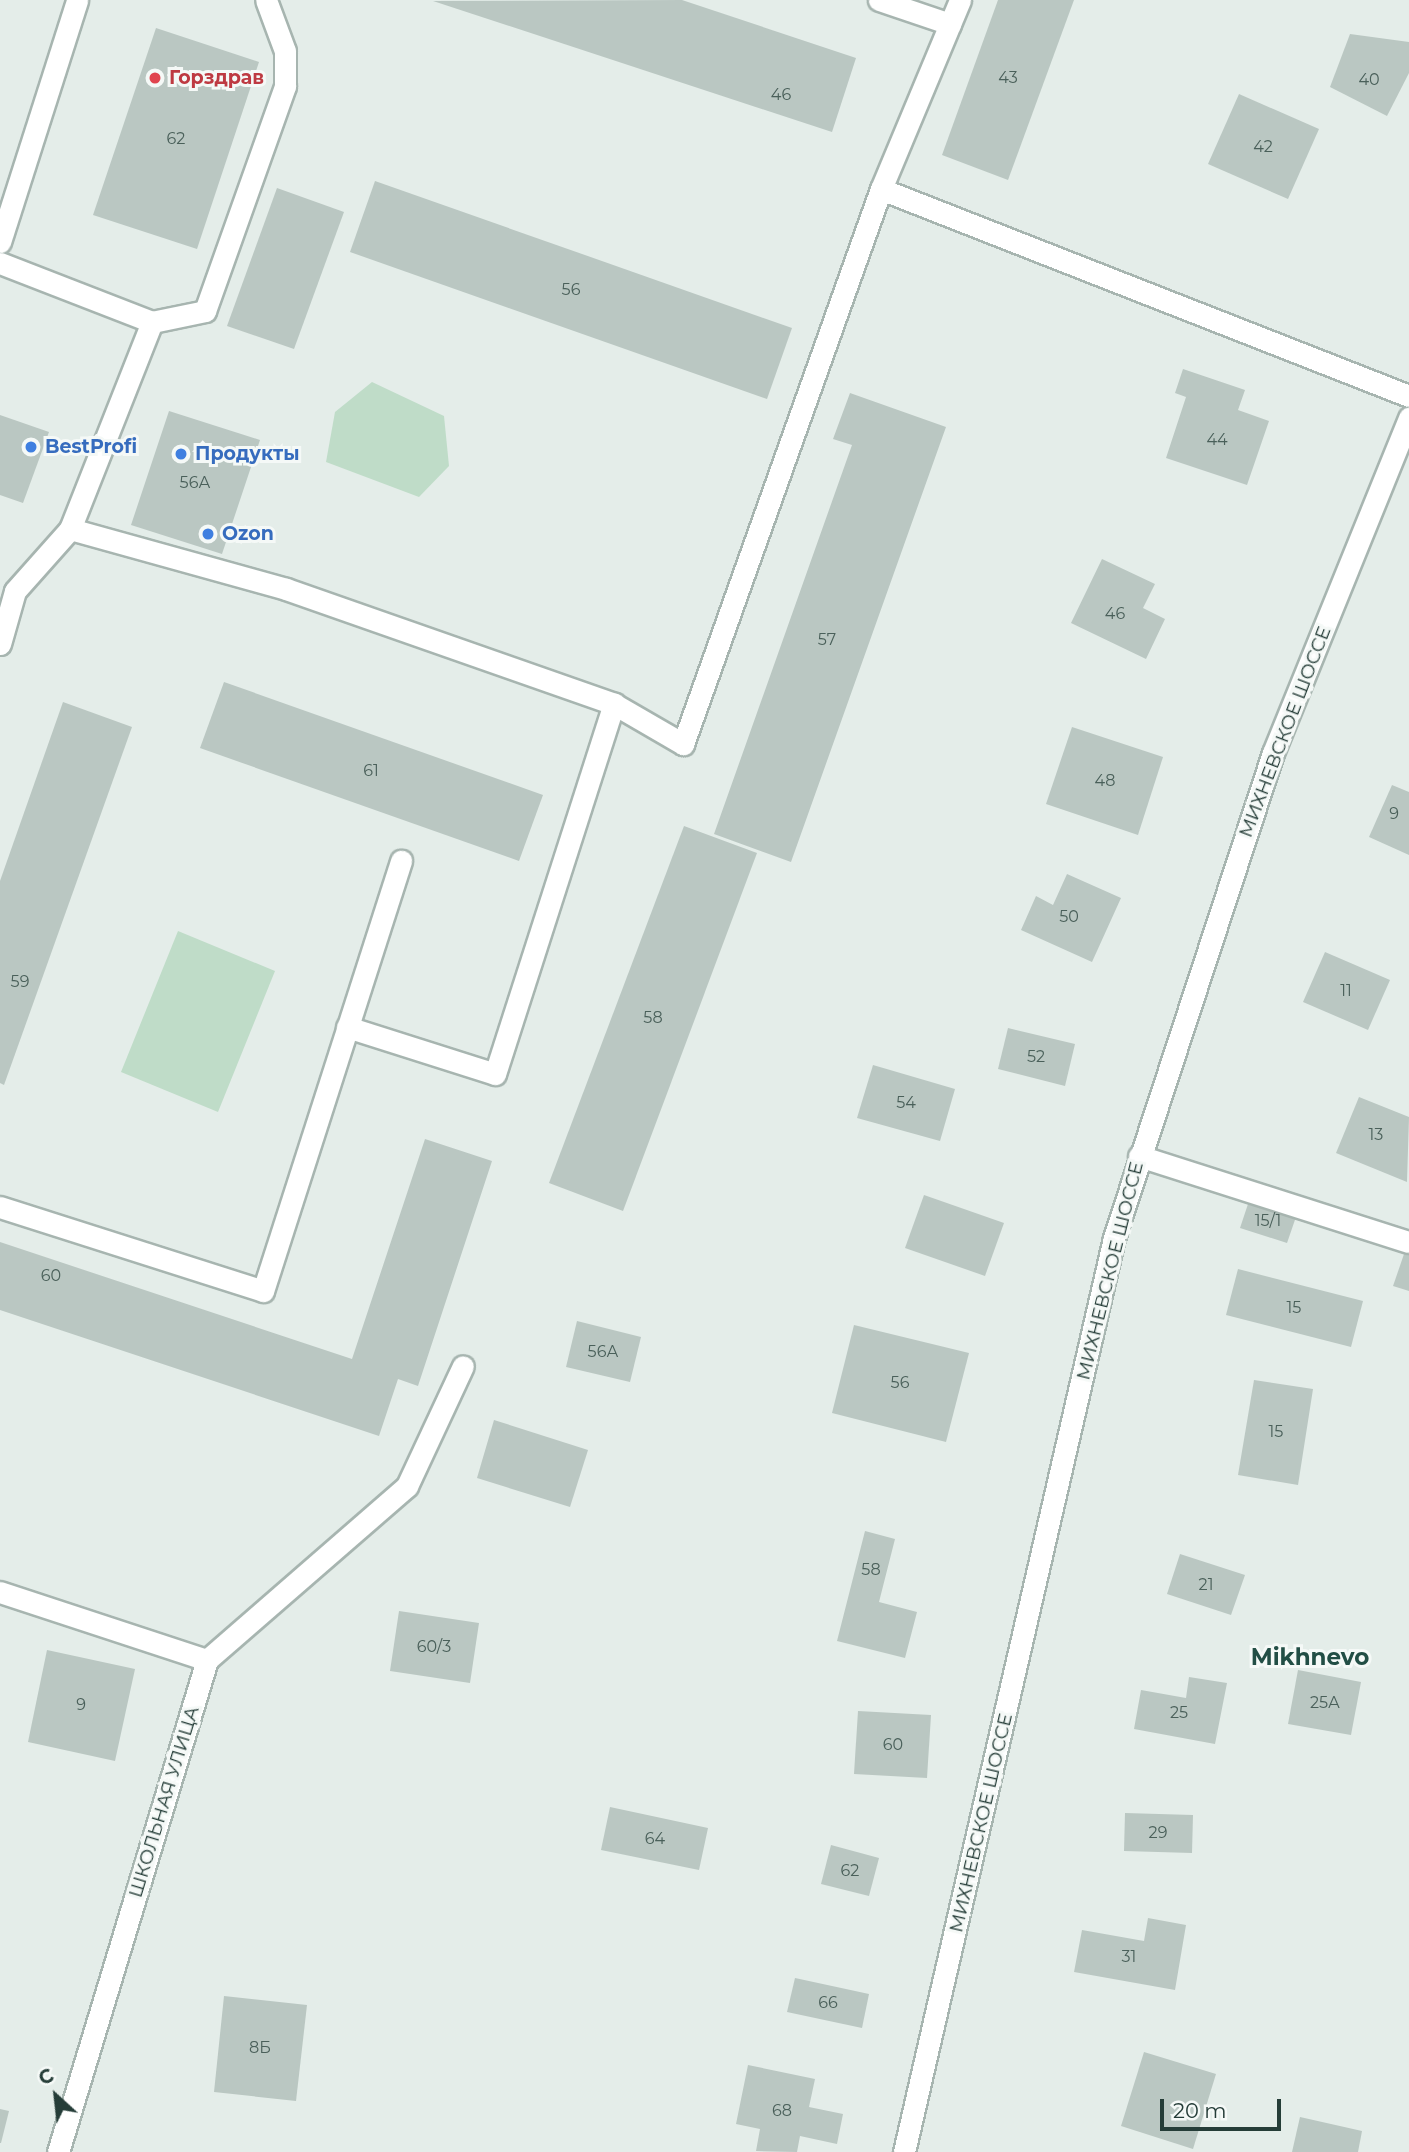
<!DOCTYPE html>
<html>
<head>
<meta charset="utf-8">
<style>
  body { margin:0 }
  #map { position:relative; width:1409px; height:2152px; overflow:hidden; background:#e4ede9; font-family:Montserrat,sans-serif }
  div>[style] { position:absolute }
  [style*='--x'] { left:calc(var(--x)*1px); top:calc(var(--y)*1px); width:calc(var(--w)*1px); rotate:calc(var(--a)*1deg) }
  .green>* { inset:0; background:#bfdcc8 }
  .building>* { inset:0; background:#bac7c2 }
  .roads { filter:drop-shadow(2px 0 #a7b5b0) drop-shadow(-2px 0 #a7b5b0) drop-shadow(0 2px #a7b5b0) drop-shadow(0 -2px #a7b5b0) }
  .lane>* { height:21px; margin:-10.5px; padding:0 10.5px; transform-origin:10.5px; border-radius:10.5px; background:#fff }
  .street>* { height:21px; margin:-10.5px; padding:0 10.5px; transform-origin:10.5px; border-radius:10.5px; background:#fff }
  .secondary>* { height:21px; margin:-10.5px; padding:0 10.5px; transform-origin:10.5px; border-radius:10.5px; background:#fff }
  .dots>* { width:19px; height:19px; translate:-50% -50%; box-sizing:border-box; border:4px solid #f5f9f7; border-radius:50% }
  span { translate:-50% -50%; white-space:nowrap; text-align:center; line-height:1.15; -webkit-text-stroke:6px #f5f9f7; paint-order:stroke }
  .number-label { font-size:16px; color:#4a605a }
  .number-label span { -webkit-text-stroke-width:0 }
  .health-label { font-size:19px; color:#be3a42; font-weight:700 }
  .left { translate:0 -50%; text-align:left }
  .shop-label { font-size:19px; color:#366cbe; font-weight:700 }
  .street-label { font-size:19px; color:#253d38 }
  .quarter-label { font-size:23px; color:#224e45; font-weight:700 }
  .north { position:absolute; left:21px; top:2061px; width:70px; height:70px; -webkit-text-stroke:5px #f5f9f7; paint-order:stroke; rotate:333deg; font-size:19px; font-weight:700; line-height:28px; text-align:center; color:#253d38 }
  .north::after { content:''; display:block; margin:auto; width:24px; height:32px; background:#253d38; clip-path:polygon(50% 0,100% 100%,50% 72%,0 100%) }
  .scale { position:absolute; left:1160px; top:2099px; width:121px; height:32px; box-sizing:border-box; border:4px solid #253d38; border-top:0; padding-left:9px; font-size:21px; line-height:24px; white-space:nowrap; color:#253d38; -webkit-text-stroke:5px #f5f9f7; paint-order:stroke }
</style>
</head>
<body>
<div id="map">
  <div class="green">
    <i style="clip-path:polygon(372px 382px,444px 416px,449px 466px,419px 497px,326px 462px,335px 412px)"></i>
    <i style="clip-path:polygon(178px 931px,275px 971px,218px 1112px,121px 1072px)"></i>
  </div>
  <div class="building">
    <i style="clip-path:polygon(682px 0,856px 58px,832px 132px,433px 1px)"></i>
    <i style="clip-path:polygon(998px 0,1074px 0,1008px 180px,942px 155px)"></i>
    <i style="clip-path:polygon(156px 28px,259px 62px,197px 249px,93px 215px)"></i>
    <i style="clip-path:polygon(1350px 34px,1409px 42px,1409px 73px,1387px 116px,1330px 87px)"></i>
    <i style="clip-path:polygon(1239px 94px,1319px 129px,1288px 199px,1208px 164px)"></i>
    <i style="clip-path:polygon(375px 181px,792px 328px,767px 399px,350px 252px)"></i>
    <i style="clip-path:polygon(277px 188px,344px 212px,294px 349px,227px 326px)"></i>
    <i style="clip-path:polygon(1183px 369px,1245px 390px,1238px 410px,1269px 421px,1247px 485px,1166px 458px,1186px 397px,1175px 393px)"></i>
    <i style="clip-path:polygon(850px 393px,946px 427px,791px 862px,714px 834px,852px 445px,833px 439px)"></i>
    <i style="clip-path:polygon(169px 411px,260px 440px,222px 554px,131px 525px)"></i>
    <i style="clip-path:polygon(0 415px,49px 432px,23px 503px,0 495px)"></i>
    <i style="clip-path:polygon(1102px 559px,1155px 584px,1143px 608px,1165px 619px,1146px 659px,1071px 623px)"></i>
    <i style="clip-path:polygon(224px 682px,543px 795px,519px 861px,200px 748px)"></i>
    <i style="clip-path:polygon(63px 702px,132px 727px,4px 1085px,0 1083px,0 881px)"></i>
    <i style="clip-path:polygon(1072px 727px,1163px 757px,1138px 835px,1046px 804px)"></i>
    <i style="clip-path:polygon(1392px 785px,1409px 792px,1409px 855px,1369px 837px)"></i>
    <i style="clip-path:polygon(684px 826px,757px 853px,623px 1211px,549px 1183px)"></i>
    <i style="clip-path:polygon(1067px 874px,1121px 898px,1092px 962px,1021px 930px,1036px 896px,1053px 905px)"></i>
    <i style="clip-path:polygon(1325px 952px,1390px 980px,1368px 1030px,1303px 1002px)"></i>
    <i style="clip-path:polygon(1008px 1028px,1075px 1044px,1065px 1086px,998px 1069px)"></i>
    <i style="clip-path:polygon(873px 1065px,955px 1089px,940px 1141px,857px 1118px)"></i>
    <i style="clip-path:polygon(1359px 1097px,1409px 1117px,1407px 1182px,1336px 1153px)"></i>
    <i style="clip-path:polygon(425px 1139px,492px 1161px,418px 1386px,398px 1379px,379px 1436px,0 1310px,0 1242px,352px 1359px)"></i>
    <i style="clip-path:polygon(924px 1195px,1004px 1223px,985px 1276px,905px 1248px)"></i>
    <i style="clip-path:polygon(1250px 1198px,1297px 1214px,1287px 1243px,1240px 1228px)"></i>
    <i style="clip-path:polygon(1404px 1254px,1409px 1255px,1409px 1291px,1393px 1286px)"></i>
    <i style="clip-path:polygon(1238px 1269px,1363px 1301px,1351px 1347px,1226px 1315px)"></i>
    <i style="clip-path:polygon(577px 1321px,641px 1337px,630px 1382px,566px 1367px)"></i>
    <i style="clip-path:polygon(854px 1325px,969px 1353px,946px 1442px,832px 1413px)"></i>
    <i style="clip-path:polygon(1254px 1380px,1313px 1389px,1298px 1485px,1238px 1475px)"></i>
    <i style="clip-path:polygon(494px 1420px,588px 1450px,570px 1507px,477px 1478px)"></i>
    <i style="clip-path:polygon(865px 1531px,895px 1539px,879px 1602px,917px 1612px,905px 1658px,837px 1641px)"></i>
    <i style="clip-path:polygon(1180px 1554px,1245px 1575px,1231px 1615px,1167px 1594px)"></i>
    <i style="clip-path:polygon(399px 1611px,479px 1623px,470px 1683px,390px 1671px)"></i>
    <i style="clip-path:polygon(47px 1650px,135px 1669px,115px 1761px,28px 1742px)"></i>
    <i style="clip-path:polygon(1298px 1670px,1361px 1682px,1351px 1735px,1288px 1724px)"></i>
    <i style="clip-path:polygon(1189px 1677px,1227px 1683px,1215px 1744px,1134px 1729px,1141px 1690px,1186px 1698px)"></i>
    <i style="clip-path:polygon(858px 1711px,931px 1715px,927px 1778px,854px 1774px)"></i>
    <i style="clip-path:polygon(610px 1807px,708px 1828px,699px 1870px,601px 1850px)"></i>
    <i style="clip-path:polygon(1125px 1813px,1193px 1815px,1192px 1853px,1124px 1851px)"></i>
    <i style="clip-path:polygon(831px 1845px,879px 1858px,869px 1896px,821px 1884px)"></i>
    <i style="clip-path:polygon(1148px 1918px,1186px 1925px,1175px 1990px,1074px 1972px,1082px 1930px,1144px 1941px)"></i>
    <i style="clip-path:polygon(795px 1978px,869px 1994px,862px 2028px,787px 2012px)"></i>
    <i style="clip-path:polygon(224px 1996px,307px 2005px,296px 2101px,214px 2092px)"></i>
    <i style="clip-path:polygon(1144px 2052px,1216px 2074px,1193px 2149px,1121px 2126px)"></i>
    <i style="clip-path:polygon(748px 2065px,815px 2079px,809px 2107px,843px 2114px,837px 2144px,800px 2136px,797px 2152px,756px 2151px,760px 2129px,736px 2124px)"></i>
    <i style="clip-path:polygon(0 2109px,9px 2111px,1px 2143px,0 2143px)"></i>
    <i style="clip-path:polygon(1300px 2117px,1362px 2131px,1358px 2152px,1292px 2152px)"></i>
  </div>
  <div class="roads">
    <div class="lane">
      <i style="--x:879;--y:0;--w:75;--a:18.7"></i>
      <i style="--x:881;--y:189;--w:567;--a:21.41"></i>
      <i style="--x:0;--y:242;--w:254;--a:-72.3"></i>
      <i style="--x:0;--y:263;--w:163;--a:21.2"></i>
      <i style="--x:70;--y:529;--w:224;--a:15.5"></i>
      <i style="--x:286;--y:589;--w:348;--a:19.3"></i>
      <i style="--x:614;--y:704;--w:80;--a:30.1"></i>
      <i style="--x:683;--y:744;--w:589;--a:-70.37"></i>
      <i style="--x:881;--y:189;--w:205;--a:-67.3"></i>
      <i style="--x:0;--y:644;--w:55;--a:-74.2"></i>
      <i style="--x:15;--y:591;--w:83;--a:-48.4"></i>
      <i style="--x:70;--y:529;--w:223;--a:-68.4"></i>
      <i style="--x:152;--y:322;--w:54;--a:-11.7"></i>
      <i style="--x:205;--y:311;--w:239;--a:-70.4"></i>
      <i style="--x:285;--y:86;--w:35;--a:-90"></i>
      <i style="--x:285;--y:51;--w:54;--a:-110.4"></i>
      <i style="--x:347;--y:1027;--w:155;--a:17.6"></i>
      <i style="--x:495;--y:1074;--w:389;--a:-72.2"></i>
      <i style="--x:1139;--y:1156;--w:283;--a:17.7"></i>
      <i style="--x:0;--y:1207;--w:276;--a:17.7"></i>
      <i style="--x:263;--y:1291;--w:452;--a:-72.2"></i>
      <i style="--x:207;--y:1660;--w:265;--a:-41"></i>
      <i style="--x:407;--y:1486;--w:132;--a:-65"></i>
    </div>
    <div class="street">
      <i style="--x:0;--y:1592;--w:218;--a:18.2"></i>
      <i style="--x:207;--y:1660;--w:514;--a:106.85"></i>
    </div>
    <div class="secondary">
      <i style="--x:904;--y:2152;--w:938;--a:-77.06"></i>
      <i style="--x:1114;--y:1238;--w:510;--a:-71.85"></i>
      <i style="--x:1273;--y:753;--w:362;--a:-67.9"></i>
    </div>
  </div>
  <div class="dots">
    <i style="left:155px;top:78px;background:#e0444e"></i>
    <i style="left:31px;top:447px;background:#3f7fe0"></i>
    <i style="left:181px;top:454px;background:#3f7fe0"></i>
    <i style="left:208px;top:534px;background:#3f7fe0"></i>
  </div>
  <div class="number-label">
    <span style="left:1008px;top:78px">43</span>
    <span style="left:1369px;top:80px">40</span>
    <span style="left:781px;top:95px">46</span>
    <span style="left:176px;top:139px">62</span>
    <span style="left:1263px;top:147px">42</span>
    <span style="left:571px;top:290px">56</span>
    <span style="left:1217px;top:440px">44</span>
    <span style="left:195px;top:483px">56А</span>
    <span style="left:1115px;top:614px">46</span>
    <span style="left:827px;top:640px">57</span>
    <span style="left:371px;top:771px">61</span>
    <span style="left:1105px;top:781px">48</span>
    <span style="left:1394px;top:814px">9</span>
    <span style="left:1069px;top:917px">50</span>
    <span style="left:20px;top:982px">59</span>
    <span style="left:1346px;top:991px">11</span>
    <span style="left:653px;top:1018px">58</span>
    <span style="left:1036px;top:1057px">52</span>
    <span style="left:906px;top:1103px">54</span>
    <span style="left:1376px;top:1135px">13</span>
    <span style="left:1268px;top:1221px">15/1</span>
    <span style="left:51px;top:1276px">60</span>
    <span style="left:1294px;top:1308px">15</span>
    <span style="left:603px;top:1352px">56А</span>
    <span style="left:900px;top:1383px">56</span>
    <span style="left:1276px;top:1432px">15</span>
    <span style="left:871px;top:1570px">58</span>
    <span style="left:1206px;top:1585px">21</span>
    <span style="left:434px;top:1647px">60/3</span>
    <span style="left:1325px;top:1703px">25А</span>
    <span style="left:81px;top:1705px">9</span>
    <span style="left:1179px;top:1713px">25</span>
    <span style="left:893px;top:1745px">60</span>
    <span style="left:1158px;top:1833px">29</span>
    <span style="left:655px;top:1839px">64</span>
    <span style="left:850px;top:1871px">62</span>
    <span style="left:1129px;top:1957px">31</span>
    <span style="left:828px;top:2003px">66</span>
    <span style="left:260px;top:2048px">8Б</span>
    <span style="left:782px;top:2111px">68</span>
  </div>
  <div class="health-label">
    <span class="left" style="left:169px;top:78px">Горздрав</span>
  </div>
  <div class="shop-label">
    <span class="left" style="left:45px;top:447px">BestProfi</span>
    <span class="left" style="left:195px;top:454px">Продукты</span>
    <span class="left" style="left:222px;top:534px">Ozon</span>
  </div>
  <div class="street-label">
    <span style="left:1285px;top:732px;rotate:-69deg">МИХНЕВСКОЕ ШОССЕ</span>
    <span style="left:1110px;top:1271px;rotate:-76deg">МИХНЕВСКОЕ ШОССЕ</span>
    <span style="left:164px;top:1802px;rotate:-73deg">ШКОЛЬНАЯ УЛИЦА</span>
    <span style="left:981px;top:1823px;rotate:-77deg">МИХНЕВСКОЕ ШОССЕ</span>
  </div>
  <div class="quarter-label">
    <span style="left:1310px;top:1657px">Mikhnevo</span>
  </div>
  <div class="north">С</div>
  <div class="scale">20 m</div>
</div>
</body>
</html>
